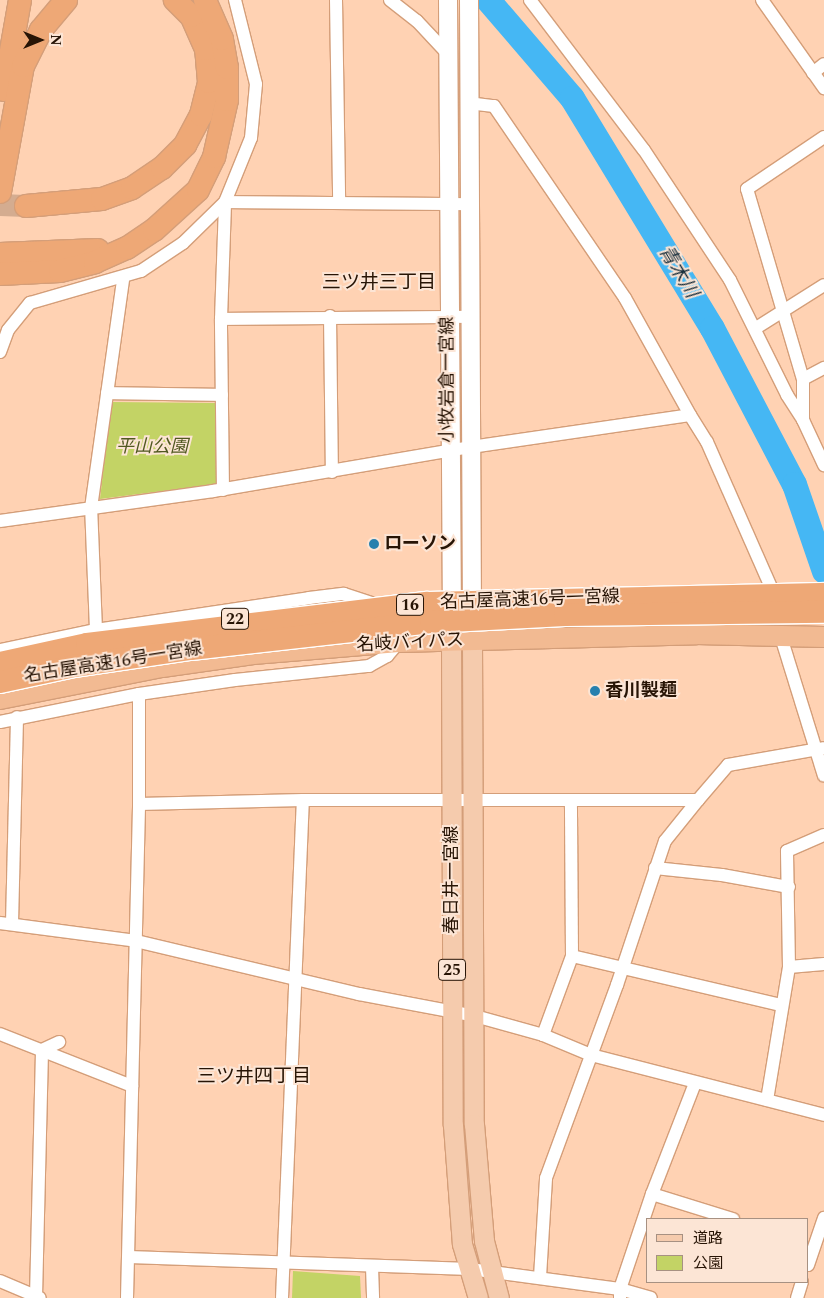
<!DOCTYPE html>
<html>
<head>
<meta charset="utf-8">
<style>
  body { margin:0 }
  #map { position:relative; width:824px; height:1298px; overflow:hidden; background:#ffd2b3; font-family:Spectral,"Noto Sans JP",serif }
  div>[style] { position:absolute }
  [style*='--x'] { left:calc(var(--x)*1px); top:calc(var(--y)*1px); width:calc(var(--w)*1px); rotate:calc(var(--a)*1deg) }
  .green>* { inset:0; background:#c3d365 }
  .river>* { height:25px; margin:-12.5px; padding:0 12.5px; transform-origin:12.5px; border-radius:12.5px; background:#45b7f4 }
  .motorway-tunnel>* { height:22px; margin-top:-11px; transform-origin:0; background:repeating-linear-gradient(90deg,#d4ac90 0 22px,transparent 0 33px) }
  .roads { filter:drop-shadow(1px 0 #d49e79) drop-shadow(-1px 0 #d49e79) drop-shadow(0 1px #d49e79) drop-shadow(0 -1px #d49e79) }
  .minor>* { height:12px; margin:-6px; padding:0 6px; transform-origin:6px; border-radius:6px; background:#fff }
  .secondary>* { height:18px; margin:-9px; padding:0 9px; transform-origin:9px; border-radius:9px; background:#fff }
  .primary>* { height:19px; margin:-9.5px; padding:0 9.5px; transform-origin:9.5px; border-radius:9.5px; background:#f5cbad }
  .trunk>* { height:20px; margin:-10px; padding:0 10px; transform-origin:10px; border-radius:10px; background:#f2ba92 }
  .motorway>* { height:22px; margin:-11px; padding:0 11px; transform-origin:11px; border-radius:11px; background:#eea876 }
  .bridges { filter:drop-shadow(1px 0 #fff) drop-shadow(-1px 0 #fff) drop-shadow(0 1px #fff) drop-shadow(0 -1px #fff) }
  .motorway-bridge>* { height:22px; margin:-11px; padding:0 11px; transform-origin:11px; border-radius:11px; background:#eea876 }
  .dots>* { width:14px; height:14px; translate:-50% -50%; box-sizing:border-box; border:2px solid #fce5d5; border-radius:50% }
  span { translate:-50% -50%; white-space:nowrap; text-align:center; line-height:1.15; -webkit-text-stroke:4px #fce5d5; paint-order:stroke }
  .shield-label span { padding:1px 4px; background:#fce5d5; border:1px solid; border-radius:4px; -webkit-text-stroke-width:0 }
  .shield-label { font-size:16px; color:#271405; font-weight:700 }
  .street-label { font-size:18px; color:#271405 }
  .park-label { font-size:18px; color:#505820; font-style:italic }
  .poi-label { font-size:18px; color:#271405; font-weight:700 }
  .left { translate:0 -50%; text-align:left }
  .water-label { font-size:19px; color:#162d3b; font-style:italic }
  .neighbourhood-label { font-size:19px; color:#271405 }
  .legend { position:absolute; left:646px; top:1218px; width:162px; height:65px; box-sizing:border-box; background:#fce5d5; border:1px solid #a79182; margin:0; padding:6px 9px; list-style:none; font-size:15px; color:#271405 }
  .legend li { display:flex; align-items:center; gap:10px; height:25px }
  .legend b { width:25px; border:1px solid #a79182 }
  .north { position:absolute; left:15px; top:15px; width:50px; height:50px; -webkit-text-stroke:4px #fce5d5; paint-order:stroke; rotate:90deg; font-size:14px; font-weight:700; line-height:20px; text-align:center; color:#271405 }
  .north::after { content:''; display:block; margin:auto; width:18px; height:22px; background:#271405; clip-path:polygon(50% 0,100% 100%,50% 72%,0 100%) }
</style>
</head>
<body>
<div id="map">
  <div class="green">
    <i style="clip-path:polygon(111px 402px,215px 403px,217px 484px,100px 499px)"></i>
    <i style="clip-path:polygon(293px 1271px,360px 1276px,361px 1298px,292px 1298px)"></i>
  </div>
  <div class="river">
    <i style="--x:488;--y:0;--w:129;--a:49.4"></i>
    <i style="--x:572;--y:98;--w:269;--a:58.7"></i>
    <i style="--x:712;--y:328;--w:176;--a:62.3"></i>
    <i style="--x:794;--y:484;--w:92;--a:71"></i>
  </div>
  <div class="motorway-tunnel">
    <i style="--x:0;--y:205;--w:26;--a:2"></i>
  </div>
  <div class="roads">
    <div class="minor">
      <i style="--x:336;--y:0;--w:201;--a:89.1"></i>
      <i style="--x:390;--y:0;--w:34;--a:38"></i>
      <i style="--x:417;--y:21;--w:45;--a:46.8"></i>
      <i style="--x:530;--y:0;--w:188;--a:52.8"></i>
      <i style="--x:644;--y:150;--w:156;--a:56.5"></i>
      <i style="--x:730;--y:280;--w:128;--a:63.6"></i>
      <i style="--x:787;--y:395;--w:30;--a:57"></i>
      <i style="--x:762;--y:0;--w:108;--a:54.8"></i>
      <i style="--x:813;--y:73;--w:14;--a:-39"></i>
      <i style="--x:468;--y:103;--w:26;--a:7"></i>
      <i style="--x:494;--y:106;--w:232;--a:55.7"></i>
      <i style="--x:625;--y:298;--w:134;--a:60.9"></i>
      <i style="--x:824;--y:137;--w:93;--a:146"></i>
      <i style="--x:747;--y:189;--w:198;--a:73.6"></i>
      <i style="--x:803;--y:379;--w:41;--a:90"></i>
      <i style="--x:803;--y:420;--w:50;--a:65"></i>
      <i style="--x:225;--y:202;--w:244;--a:0.5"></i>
      <i style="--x:330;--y:316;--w:156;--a:89.3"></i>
      <i style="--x:221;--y:319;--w:249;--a:-0.5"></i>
      <i style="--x:756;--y:328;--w:80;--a:-32.3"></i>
      <i style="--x:0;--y:352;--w:23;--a:-70"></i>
      <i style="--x:8;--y:330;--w:35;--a:-51"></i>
      <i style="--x:30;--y:303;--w:116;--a:-16.1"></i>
      <i style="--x:141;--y:271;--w:50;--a:-33.7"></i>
      <i style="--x:183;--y:243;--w:59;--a:-44.3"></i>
      <i style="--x:225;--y:202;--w:69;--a:-67.9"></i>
      <i style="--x:251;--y:138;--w:54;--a:-84.7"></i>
      <i style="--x:256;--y:84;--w:87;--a:-104"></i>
      <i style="--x:803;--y:379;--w:24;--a:-28"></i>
      <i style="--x:107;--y:393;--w:115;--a:1"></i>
      <i style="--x:223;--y:490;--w:171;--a:-90.7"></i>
      <i style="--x:221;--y:319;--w:117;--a:-88"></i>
      <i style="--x:0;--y:521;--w:215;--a:-8"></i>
      <i style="--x:213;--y:491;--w:262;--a:-9.7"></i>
      <i style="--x:471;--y:447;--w:221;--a:-8.3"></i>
      <i style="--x:690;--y:415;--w:32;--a:58"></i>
      <i style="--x:707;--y:442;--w:158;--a:66.2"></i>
      <i style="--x:96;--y:630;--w:122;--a:-92.3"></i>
      <i style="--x:91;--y:508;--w:231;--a:-82"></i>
      <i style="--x:781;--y:637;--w:145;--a:72.8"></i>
      <i style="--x:0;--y:650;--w:98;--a:-11.8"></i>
      <i style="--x:96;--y:630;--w:215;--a:-8.5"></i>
      <i style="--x:309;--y:598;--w:35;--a:-7"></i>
      <i style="--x:344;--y:594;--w:28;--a:18"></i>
      <i style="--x:0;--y:722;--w:142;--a:-11.4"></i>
      <i style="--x:139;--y:694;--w:97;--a:-8.3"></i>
      <i style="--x:235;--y:680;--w:135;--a:-6"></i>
      <i style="--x:369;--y:666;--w:21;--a:-29"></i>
      <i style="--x:387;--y:656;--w:18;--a:-49"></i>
      <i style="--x:139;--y:804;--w:164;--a:-1.4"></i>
      <i style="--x:303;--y:800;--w:395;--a:0"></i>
      <i style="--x:698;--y:800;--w:46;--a:-49.4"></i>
      <i style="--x:728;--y:765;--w:97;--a:-10"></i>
      <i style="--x:655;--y:868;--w:67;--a:6"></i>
      <i style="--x:722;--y:875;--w:68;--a:10.2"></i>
      <i style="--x:0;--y:923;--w:137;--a:7.5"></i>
      <i style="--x:136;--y:941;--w:229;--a:13.4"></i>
      <i style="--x:359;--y:994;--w:118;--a:10.7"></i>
      <i style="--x:475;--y:1016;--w:71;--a:15.6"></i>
      <i style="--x:543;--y:1035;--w:52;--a:22.6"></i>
      <i style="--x:591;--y:1055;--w:241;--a:14.4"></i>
      <i style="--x:12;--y:923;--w:206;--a:-88.6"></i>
      <i style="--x:572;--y:956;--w:215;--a:13.2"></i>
      <i style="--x:789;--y:967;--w:35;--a:-5"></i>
      <i style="--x:0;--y:1034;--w:142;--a:21.5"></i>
      <i style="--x:543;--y:1035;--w:84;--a:-69.8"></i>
      <i style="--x:572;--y:956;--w:154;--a:-90.4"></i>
      <i style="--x:767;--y:1100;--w:135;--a:-80.6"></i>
      <i style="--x:789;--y:967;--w:116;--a:-91"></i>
      <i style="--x:787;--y:851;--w:40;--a:-23.4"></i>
      <i style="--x:652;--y:1194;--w:85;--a:17.2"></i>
      <i style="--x:129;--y:1257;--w:341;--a:2"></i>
      <i style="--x:470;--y:1269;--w:151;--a:7.6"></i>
      <i style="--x:620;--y:1289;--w:32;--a:16"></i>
      <i style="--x:808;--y:1265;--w:50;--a:-71.2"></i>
      <i style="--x:372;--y:1267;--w:31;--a:88"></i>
      <i style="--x:540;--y:1277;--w:99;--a:-86.5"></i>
      <i style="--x:546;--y:1178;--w:206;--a:-69.8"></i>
      <i style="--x:617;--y:985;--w:152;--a:-71.6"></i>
      <i style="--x:665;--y:841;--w:53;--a:-51.2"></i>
      <i style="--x:0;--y:1281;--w:43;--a:23"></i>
      <i style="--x:36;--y:1297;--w:247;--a:-88.6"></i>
      <i style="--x:42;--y:1050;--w:19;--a:-25"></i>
      <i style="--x:127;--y:1298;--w:494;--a:-88.6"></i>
      <i style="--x:139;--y:804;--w:110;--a:-90"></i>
      <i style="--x:282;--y:1298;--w:498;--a:-87.6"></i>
      <i style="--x:620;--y:1298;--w:9;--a:-90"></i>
      <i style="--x:620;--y:1289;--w:100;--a:-71.4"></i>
      <i style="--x:652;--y:1194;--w:119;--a:-68.8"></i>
      <i style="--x:797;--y:1298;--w:17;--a:-73"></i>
    </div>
    <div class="secondary">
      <i style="--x:448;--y:0;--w:615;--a:89.63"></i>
      <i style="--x:469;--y:0;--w:614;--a:89.72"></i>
    </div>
    <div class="primary">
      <i style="--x:451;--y:640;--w:485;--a:89.8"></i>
      <i style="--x:453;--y:1125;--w:119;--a:85.7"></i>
      <i style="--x:462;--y:1244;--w:56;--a:73.5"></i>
      <i style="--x:472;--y:640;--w:484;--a:89.8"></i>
      <i style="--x:474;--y:1124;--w:117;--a:85.1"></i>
      <i style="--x:484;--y:1241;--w:59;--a:75.3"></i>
    </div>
    <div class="trunk">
      <i style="--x:0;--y:699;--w:165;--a:-11.2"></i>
      <i style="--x:162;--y:667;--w:92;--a:-8.1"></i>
      <i style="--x:253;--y:654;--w:146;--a:-4.7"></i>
      <i style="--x:399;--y:642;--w:298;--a:-1.5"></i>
      <i style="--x:697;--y:634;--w:127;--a:1.4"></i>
    </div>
    <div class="motorway">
      <i style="--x:4;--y:90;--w:91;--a:-79.9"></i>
      <i style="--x:0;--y:192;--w:128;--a:-79.7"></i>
      <i style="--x:23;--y:66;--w:40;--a:-63.4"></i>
      <i style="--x:41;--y:30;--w:39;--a:-50"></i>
      <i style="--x:26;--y:206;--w:76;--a:-5.3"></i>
      <i style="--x:102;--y:199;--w:32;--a:-20"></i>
      <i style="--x:132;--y:188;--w:36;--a:-34"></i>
      <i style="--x:162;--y:168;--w:33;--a:-45"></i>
      <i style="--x:185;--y:145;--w:34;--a:-62"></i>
      <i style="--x:201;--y:115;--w:34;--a:-76"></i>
      <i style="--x:209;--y:82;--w:33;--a:-95"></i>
      <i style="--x:206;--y:49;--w:36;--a:-114"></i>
      <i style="--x:191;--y:16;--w:23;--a:-135"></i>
      <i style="--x:0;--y:254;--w:98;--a:-2.3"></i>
      <i style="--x:0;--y:274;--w:60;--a:-2.9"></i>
      <i style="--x:60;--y:271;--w:36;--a:-14"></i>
      <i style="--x:95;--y:262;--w:35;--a:-24"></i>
      <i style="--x:127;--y:248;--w:32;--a:-34"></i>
      <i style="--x:154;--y:230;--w:59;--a:-42.3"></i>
      <i style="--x:198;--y:190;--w:37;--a:-64"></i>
      <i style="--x:214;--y:157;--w:58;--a:-77.2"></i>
      <i style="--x:227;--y:100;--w:32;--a:-90"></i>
      <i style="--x:227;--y:68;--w:29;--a:-100"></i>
      <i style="--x:222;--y:39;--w:43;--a:-113.6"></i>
    </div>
  </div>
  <div class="bridges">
    <div class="motorway-bridge">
      <i style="--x:0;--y:663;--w:89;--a:-12.3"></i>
      <i style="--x:87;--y:644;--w:343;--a:-6.9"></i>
      <i style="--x:428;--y:603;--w:396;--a:-1.3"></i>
      <i style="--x:0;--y:682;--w:76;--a:-12.2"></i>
      <i style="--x:74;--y:666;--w:118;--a:-8.3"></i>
      <i style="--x:191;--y:649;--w:242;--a:-6.4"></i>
      <i style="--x:431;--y:622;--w:134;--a:-3"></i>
      <i style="--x:565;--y:615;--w:259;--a:-0.7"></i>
    </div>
  </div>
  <div class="dots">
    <i style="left:374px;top:544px;background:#2780ae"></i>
    <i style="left:595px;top:691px;background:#2780ae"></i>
  </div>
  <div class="shield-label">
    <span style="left:410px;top:605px">16</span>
    <span style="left:235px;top:619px">22</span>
    <span style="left:452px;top:970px">25</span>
  </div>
  <div class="street-label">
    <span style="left:448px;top:380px;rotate:-90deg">小牧岩倉一宮線</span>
    <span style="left:530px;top:600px;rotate:-2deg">名古屋高速16号一宮線</span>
    <span style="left:410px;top:643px;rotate:-3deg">名岐バイパス</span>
    <span style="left:113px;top:663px;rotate:-9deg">名古屋高速16号一宮線</span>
    <span style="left:452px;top:880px;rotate:-90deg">春日井一宮線</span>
  </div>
  <div class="park-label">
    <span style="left:152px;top:447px">平山公園</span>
  </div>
  <div class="poi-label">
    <span class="left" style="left:384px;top:544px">ローソン</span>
    <span class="left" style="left:605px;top:691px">香川製麺</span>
  </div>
  <div class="water-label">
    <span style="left:678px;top:272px;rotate:59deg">青木川</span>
  </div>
  <div class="neighbourhood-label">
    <span style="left:379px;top:283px">三ツ井三丁目</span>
    <span style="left:254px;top:1077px">三ツ井四丁目</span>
  </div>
  <ul class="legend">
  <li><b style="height:6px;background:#f5cbad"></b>道路</li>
  <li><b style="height:14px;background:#c3d365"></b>公園</li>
  </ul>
  <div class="north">N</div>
</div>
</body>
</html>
